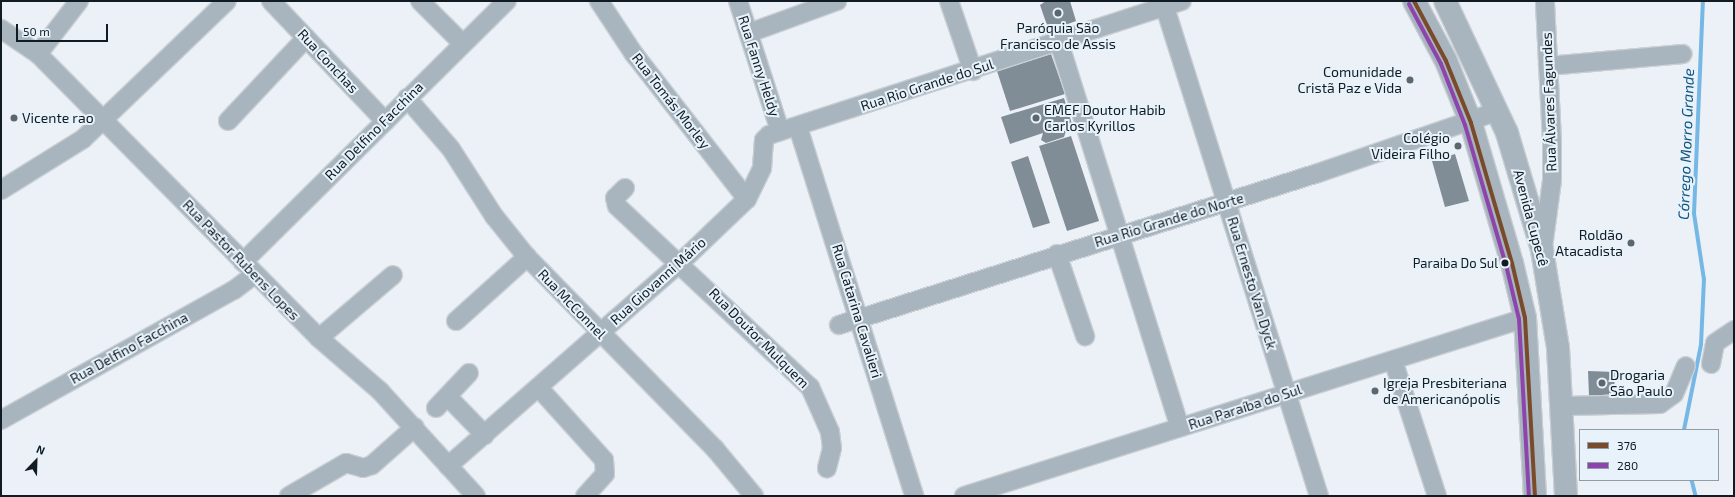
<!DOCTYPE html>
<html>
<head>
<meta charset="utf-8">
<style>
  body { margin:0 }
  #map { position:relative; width:1735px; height:497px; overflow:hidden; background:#ebf1f6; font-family:"Exo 2",sans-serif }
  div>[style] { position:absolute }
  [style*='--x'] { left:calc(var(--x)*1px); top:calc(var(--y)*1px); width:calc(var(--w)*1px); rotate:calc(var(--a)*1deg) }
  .stream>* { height:3.5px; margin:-1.75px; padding:0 1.75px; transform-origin:1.75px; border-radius:1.75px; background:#75b7e5 }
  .building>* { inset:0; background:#818d96 }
  .roads { filter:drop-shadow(1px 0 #c9cfd3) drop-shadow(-1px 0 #c9cfd3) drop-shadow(0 1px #c9cfd3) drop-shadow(0 -1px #c9cfd3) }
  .minor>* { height:18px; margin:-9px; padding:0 9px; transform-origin:9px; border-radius:9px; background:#a9b5be }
  .major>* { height:22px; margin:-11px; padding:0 11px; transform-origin:11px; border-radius:11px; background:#a8b5bf }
  .bus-1>* { height:4px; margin:-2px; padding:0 2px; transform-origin:2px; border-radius:2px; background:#7a4b2a }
  .bus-2>* { height:4px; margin:-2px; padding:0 2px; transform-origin:2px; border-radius:2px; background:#8e44ad }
  .dots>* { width:11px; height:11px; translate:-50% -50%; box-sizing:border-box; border:2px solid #e7f2fb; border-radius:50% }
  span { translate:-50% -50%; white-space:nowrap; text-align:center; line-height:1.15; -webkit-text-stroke:4px #e7f2fb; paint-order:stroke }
  .bus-label { font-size:13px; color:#111b23 }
  .right { translate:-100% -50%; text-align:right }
  .poi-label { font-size:14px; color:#111b23 }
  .left { translate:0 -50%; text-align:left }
  .street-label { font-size:14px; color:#111b23 }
  .water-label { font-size:15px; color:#125580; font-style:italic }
  .frame { position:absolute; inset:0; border:2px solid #111b23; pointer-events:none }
  .legend { position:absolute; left:1579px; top:429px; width:140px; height:52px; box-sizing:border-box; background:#e7f2fb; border:1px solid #919ca5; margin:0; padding:5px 7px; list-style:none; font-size:12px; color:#111b23 }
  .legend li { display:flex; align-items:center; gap:8px; height:20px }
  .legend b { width:20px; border:1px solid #919ca5 }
  .north { position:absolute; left:16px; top:441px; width:40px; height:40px; -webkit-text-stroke:3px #e7f2fb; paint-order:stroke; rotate:23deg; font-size:11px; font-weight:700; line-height:16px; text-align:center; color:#111b23 }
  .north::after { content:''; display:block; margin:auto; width:14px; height:18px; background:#111b23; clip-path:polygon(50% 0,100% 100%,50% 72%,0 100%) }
  .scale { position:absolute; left:16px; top:24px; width:92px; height:18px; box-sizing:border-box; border:2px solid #111b23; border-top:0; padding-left:5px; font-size:12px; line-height:14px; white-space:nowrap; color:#111b23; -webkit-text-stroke:3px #e7f2fb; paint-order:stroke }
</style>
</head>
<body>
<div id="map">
  <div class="stream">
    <i style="--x:1684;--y:430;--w:87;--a:-78.7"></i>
    <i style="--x:1701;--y:345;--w:65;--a:-87.4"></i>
    <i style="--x:1704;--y:280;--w:67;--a:-98.6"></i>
    <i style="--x:1694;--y:214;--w:213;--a:-87.6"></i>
    <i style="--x:1692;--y:480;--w:16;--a:76"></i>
  </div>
  <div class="building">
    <i style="clip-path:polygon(1046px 1px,1070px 1px,1076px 21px,1049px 31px,1040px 5px)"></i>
    <i style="clip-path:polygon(1051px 54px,1065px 94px,1010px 111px,997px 71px)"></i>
    <i style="clip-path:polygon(1064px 98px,1072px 124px,1056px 129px,1066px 131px,1064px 137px,1046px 143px,1041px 140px,1043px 133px,1010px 144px,1001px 117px)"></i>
    <i style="clip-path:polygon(1071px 136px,1099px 221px,1067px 231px,1039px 146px)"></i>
    <i style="clip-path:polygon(1455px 154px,1469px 201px,1445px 207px,1432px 161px)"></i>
    <i style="clip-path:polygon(1028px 156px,1050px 223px,1033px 228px,1011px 162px)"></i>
    <i style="clip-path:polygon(1588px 371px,1615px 372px,1614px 394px,1589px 396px)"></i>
  </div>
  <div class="roads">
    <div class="minor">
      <i style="--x:271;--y:1;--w:166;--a:46.5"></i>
      <i style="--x:420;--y:1;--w:59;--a:45"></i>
      <i style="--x:599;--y:1;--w:64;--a:56.6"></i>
      <i style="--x:634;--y:54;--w:184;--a:52.1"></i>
      <i style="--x:738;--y:1;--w:137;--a:72.1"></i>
      <i style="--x:949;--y:1;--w:74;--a:71.1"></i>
      <i style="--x:1163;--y:1;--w:519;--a:72.51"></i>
      <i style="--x:1;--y:29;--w:45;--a:34"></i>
      <i style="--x:38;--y:54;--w:400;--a:45.3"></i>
      <i style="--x:319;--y:338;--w:81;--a:41"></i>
      <i style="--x:380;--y:391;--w:142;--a:47.6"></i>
      <i style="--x:749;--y:33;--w:94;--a:-20"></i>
      <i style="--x:1059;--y:42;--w:404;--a:72.6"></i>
      <i style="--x:38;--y:54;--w:67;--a:-52.3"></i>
      <i style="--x:1548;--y:66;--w:135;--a:-5.1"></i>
      <i style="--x:407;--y:98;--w:67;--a:49.2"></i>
      <i style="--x:451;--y:149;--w:80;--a:57.3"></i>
      <i style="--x:494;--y:216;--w:53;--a:51.2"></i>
      <i style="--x:527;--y:257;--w:269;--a:45.6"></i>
      <i style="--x:715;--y:449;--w:61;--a:50.3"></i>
      <i style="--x:228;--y:121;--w:114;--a:-46.8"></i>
      <i style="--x:798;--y:127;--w:387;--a:72.5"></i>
      <i style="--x:625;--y:188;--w:14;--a:135"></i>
      <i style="--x:615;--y:198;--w:8;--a:76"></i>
      <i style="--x:617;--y:206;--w:265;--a:43.2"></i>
      <i style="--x:810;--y:387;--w:49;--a:66"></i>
      <i style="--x:830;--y:432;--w:16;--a:83"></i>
      <i style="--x:832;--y:448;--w:21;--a:104"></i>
      <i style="--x:1;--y:190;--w:97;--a:-31.9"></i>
      <i style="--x:83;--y:139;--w:199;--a:-43.8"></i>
      <i style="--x:1543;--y:247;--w:68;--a:-82.3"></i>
      <i style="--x:1552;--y:180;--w:39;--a:-90"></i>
      <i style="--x:1552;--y:141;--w:140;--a:-92.9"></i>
      <i style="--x:1057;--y:254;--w:87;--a:71.1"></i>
      <i style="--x:243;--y:262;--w:371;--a:-44.7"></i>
      <i style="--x:456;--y:321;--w:96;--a:-42"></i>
      <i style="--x:839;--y:325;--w:503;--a:-17.61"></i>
      <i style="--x:1318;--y:173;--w:190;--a:-19"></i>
      <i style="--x:319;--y:338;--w:97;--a:-40.4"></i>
      <i style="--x:1393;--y:360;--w:143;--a:72.1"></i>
      <i style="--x:1711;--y:364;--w:21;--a:-79"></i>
      <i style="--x:1715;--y:343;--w:23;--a:-34"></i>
      <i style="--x:539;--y:388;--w:97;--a:47.9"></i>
      <i style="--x:604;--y:460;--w:14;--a:86"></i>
      <i style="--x:605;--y:474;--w:30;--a:132"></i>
      <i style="--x:448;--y:397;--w:53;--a:45.8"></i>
      <i style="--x:1563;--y:406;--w:97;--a:-1.2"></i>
      <i style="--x:1660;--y:404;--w:17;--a:-36"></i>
      <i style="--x:1674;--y:394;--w:30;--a:-67"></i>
      <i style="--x:436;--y:408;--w:48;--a:-46.7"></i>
      <i style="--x:1;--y:420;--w:267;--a:-29.2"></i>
      <i style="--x:234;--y:290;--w:26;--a:-37"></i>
      <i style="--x:448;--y:466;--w:310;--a:-41.2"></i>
      <i style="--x:681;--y:262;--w:91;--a:-43.7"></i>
      <i style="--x:747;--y:199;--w:34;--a:-64"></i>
      <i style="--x:762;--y:168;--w:28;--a:-86"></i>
      <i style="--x:764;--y:140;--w:7;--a:-45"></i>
      <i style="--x:769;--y:135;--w:434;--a:-18"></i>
      <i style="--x:289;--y:496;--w:66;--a:-30.1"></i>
      <i style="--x:346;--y:463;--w:18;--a:16"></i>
      <i style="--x:363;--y:468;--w:9;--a:-18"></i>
      <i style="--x:372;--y:465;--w:57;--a:-41.5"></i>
      <i style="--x:964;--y:496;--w:589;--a:-17.6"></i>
    </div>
    <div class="major">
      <i style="--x:1414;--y:1;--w:68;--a:61.9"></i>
      <i style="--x:1446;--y:61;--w:67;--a:68"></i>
      <i style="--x:1471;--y:123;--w:146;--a:73.7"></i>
      <i style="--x:1512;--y:263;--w:57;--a:76.7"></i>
      <i style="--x:1525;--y:318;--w:178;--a:86.8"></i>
      <i style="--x:1445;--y:1;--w:146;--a:64.8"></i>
      <i style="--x:1507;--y:133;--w:122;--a:73.3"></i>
      <i style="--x:1542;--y:250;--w:99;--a:80.7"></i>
      <i style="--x:1558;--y:348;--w:148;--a:86.9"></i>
    </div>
  </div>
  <div class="bus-1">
    <i style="--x:1414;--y:1;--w:68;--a:61.9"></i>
    <i style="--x:1446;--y:61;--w:67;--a:68"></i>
    <i style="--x:1471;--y:123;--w:146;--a:73.7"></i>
    <i style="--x:1512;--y:263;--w:57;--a:76.7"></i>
    <i style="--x:1525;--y:318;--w:178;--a:86.8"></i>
  </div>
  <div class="bus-2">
    <i style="--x:1409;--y:4;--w:68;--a:61.9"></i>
    <i style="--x:1441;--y:64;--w:66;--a:68.5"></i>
    <i style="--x:1465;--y:125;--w:146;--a:73.7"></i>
    <i style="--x:1506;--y:265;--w:56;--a:76.5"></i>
    <i style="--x:1519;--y:319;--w:177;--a:86.8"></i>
  </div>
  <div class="dots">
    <i style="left:1058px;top:13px;background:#5d666d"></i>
    <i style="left:1410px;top:80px;background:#5d666d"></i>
    <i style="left:14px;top:118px;background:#5d666d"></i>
    <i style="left:1036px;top:118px;background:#5d666d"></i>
    <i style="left:1458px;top:146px;background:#5d666d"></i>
    <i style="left:1631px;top:243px;background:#5d666d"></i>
    <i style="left:1505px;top:263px;background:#111b23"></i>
    <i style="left:1602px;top:383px;background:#5d666d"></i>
    <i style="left:1375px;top:391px;background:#5d666d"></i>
  </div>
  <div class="bus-label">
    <span class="right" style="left:1498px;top:263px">Paraiba Do Sul</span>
  </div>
  <div class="poi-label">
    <span style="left:1058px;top:36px">Paróquia São<br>Francisco de Assis</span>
    <span class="right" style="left:1402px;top:80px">Comunidade<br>Cristã Paz e Vida</span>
    <span class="left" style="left:1044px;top:118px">EMEF Doutor Habib<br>Carlos Kyrillos</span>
    <span class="left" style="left:22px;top:118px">Vicente rao</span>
    <span class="right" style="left:1450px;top:146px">Colégio<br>Videira Filho</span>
    <span class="right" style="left:1623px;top:243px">Roldão<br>Atacadista</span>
    <span class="left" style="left:1610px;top:383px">Drogaria<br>São Paulo</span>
    <span class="left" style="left:1383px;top:391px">Igreja Presbiteriana<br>de Americanópolis</span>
  </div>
  <div class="street-label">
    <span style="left:328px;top:61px;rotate:47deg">Rua Conchas</span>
    <span style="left:759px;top:66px;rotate:72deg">Rua Fanny Heldy</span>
    <span style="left:927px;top:85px;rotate:-18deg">Rua Rio Grande do Sul</span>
    <span style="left:671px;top:101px;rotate:52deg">Rua Tomás Morley</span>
    <span style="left:1549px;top:102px;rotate:-92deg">Rua Álvares Fagundes</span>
    <span style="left:374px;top:131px;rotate:-45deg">Rua Delfino Facchina</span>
    <span style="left:1531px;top:218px;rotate:75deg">Avenida Cupecê</span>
    <span style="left:1169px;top:220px;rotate:-17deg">Rua Rio Grande do Norte</span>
    <span style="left:241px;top:260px;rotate:46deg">Rua Pastor Rubens Lopes</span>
    <span style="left:658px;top:281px;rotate:-42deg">Rua Giovanni Mário</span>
    <span style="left:1252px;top:283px;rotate:73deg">Rua Ernesto Van Dyck</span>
    <span style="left:572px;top:304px;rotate:46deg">Rua McConnel</span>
    <span style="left:857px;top:311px;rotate:73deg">Rua Catarina Cavalieri</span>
    <span style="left:759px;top:338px;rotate:45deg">Rua Doutor Mulquem</span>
    <span style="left:129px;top:348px;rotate:-29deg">Rua Delfino Facchina</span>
    <span style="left:1245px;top:407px;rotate:-18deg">Rua Paraíba do Sul</span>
  </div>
  <div class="water-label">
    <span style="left:1686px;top:144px;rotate:-88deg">Córrego Morro Grande</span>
  </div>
  <div class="frame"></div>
  <ul class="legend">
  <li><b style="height:5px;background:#7a4b2a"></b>376</li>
  <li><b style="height:5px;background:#8e44ad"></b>280</li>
  </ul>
  <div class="north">N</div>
  <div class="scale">50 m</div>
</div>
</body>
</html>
